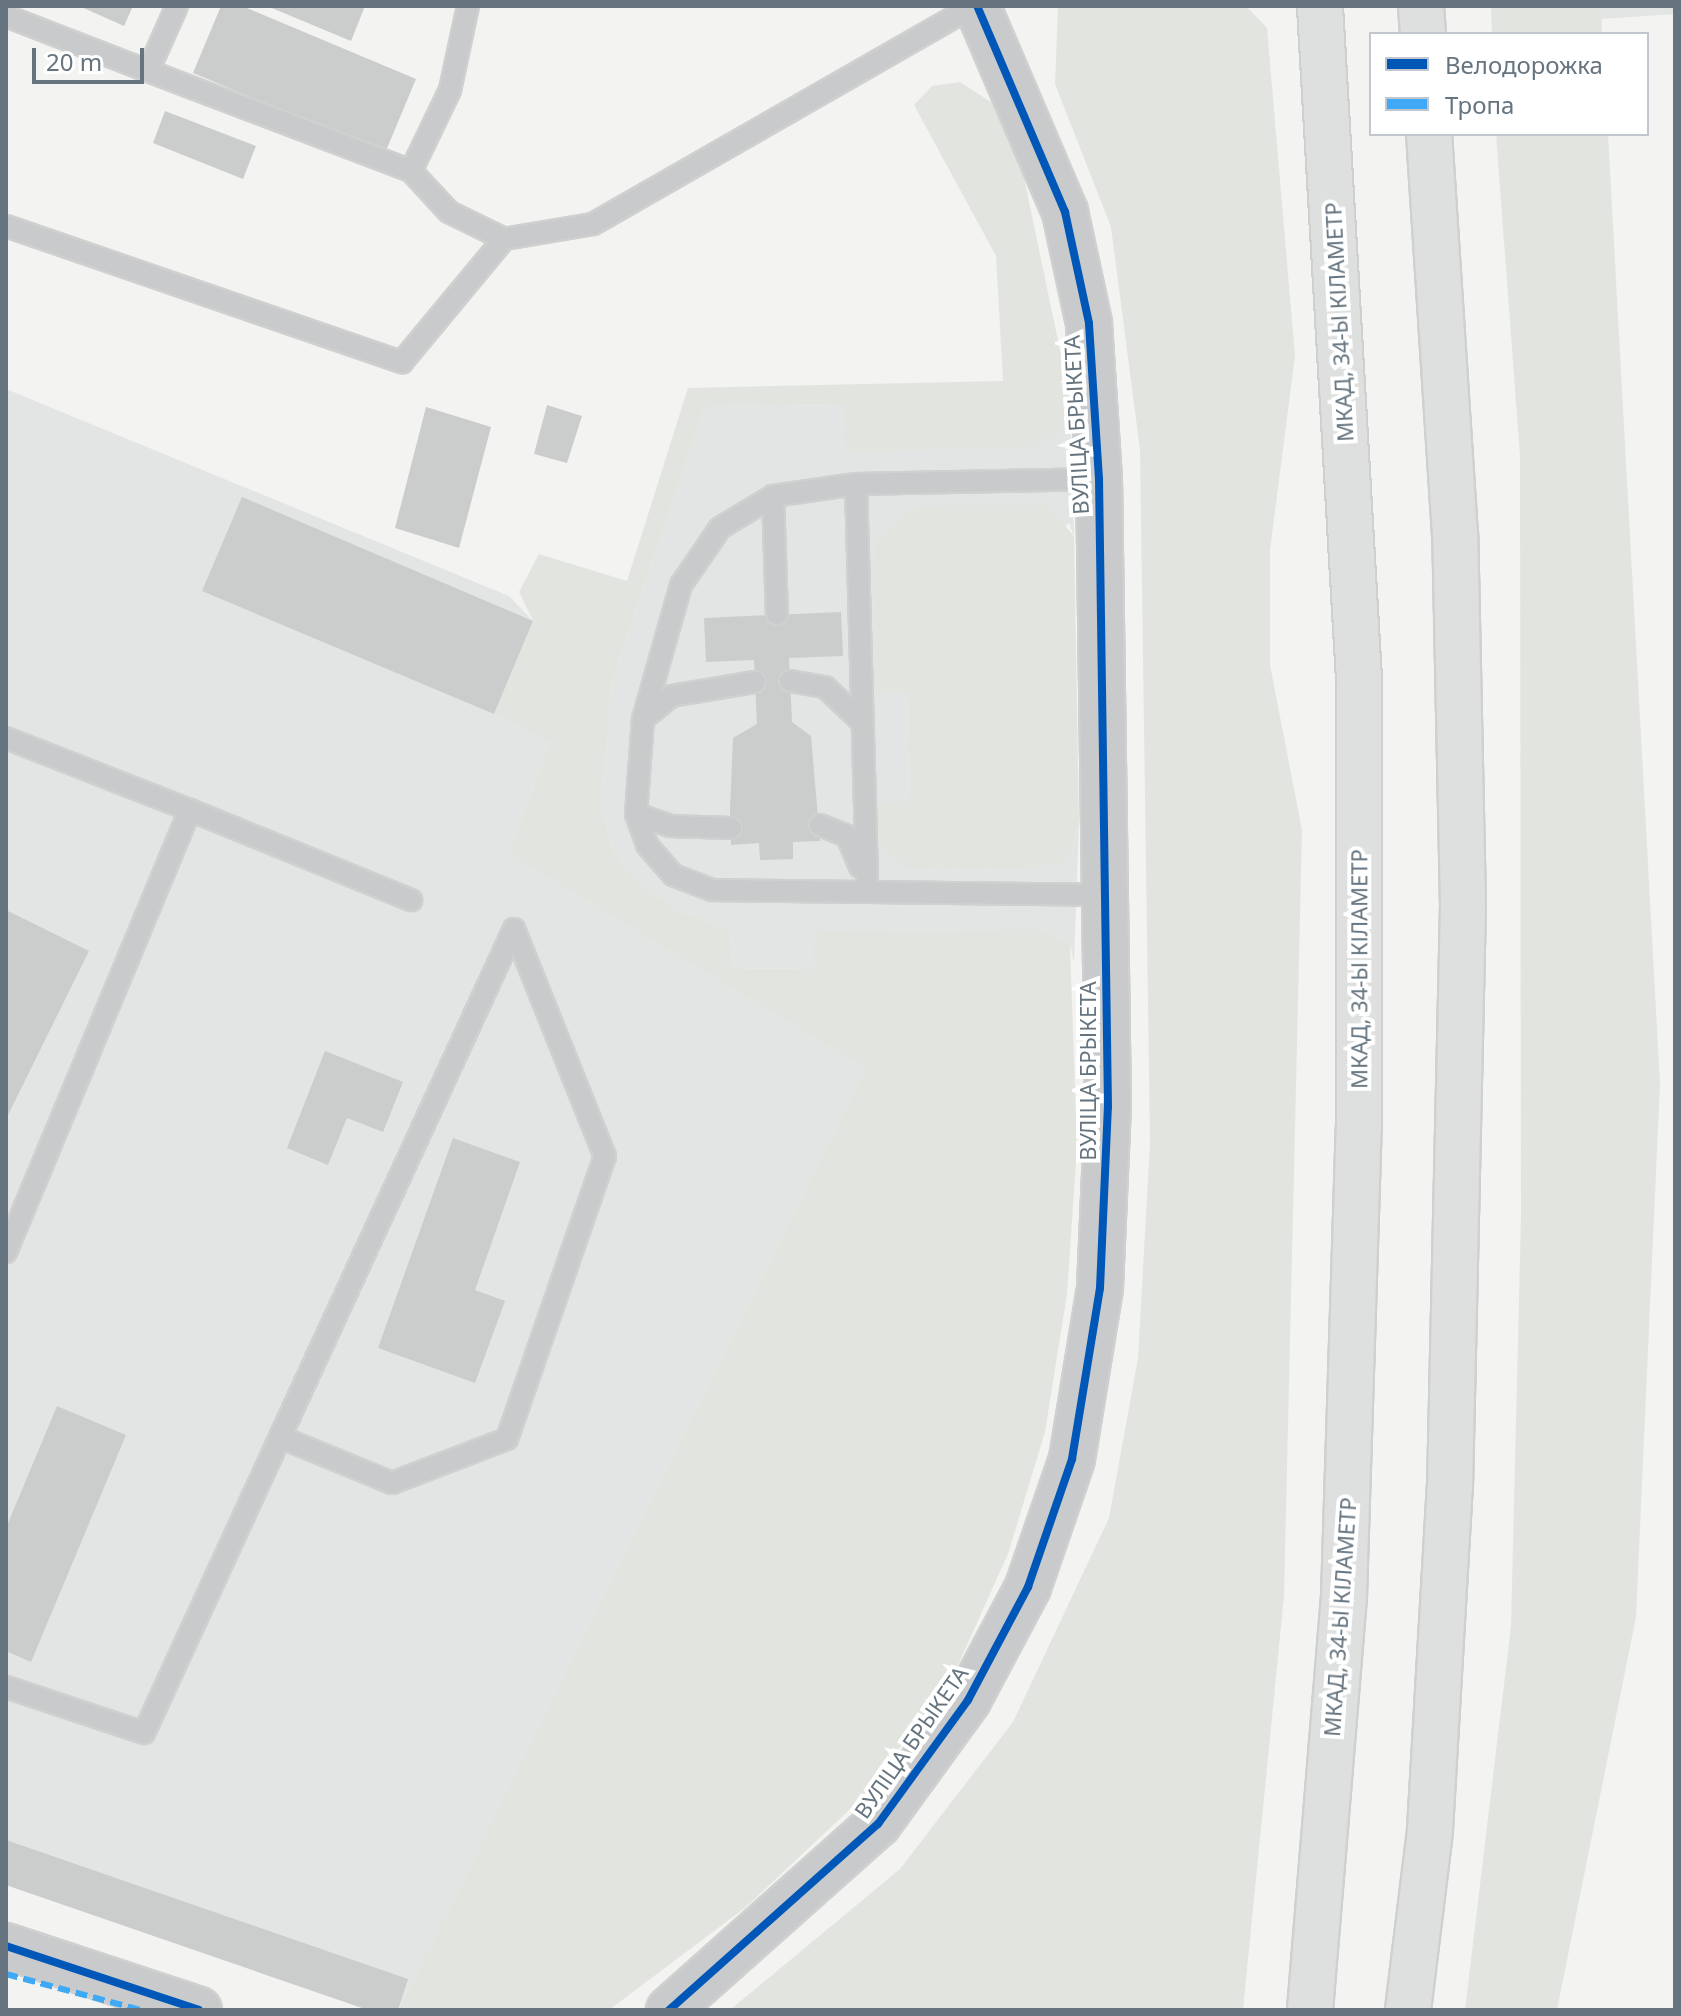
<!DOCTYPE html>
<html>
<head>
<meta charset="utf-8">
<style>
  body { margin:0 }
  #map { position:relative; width:1681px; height:2016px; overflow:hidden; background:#f3f3f1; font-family:"Noto Sans",sans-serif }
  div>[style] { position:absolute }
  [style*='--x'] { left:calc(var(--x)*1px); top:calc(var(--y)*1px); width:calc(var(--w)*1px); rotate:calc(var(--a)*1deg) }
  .built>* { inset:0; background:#e3e4e4 }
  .green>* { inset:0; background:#e2e5df }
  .building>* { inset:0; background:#cbcccc }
  .roads { filter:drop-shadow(2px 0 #cfd0cf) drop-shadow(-2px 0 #cfd0cf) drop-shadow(0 2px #cfd0cf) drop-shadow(0 -2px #cfd0cf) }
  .service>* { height:20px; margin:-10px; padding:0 10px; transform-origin:10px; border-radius:10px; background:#c8cacb }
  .tertiary>* { height:44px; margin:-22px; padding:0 22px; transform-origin:22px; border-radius:22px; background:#c8cacb }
  .trunk>* { height:44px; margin:-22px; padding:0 22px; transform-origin:22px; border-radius:22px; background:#dedfdf }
  .quiet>* { height:6px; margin-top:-3px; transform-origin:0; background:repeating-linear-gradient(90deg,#3fa9f5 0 12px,transparent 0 18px) }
  .cycleway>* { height:8px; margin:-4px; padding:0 4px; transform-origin:4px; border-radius:4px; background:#0057b8 }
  span { translate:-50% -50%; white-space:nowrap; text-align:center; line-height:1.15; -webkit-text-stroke:8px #fff; paint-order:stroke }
  .street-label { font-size:22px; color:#65747f }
  .frame { position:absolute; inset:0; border:8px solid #65747f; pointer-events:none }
  .legend { position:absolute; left:1369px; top:32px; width:280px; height:104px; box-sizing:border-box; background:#fff; border:2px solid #c1c7cc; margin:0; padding:10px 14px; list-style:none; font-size:24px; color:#65747f }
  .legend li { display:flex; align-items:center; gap:16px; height:40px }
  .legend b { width:40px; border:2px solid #c1c7cc }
  .scale { position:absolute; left:32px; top:48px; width:112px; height:36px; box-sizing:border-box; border:4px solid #65747f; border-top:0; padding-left:10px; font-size:24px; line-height:28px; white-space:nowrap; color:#65747f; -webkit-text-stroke:6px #fff; paint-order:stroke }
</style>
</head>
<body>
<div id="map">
  <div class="built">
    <i style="clip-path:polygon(1601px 6px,1675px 6px,1675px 14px,1601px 19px)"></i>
    <i style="clip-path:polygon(6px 389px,509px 596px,533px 621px,494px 714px,549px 743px,508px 854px,865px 1069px,398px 2010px,368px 2010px,6px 1885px)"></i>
    <i style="clip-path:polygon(1070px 398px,1074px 536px,1069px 523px,874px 691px,907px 690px,909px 803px,1073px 845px,1079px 824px,1074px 963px,1070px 944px,1041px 929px,814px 930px,814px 969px,733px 968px,731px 930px,679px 911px,637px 882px,613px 850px,601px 808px,613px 678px,705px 407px,844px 405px,846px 451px,1063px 423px)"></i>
  </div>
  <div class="green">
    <i style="clip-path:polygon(1058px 6px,1246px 6px,1267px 28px,1295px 356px,1270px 550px,1270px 665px,1302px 830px,1284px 1596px,1243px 2010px,730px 2010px,900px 1869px,1013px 1722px,1109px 1518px,1138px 1358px,1150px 1143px,1140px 450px,1111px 227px,1055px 84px)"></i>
    <i style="clip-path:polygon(1491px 6px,1601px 6px,1602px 34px,1492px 34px)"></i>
    <i style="clip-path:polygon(960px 82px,994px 104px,1018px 149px,1070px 398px,1063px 423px,1051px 440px,1029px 448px,845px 451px,844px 405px,705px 407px,613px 678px,601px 808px,613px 850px,637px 882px,679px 911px,731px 930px,733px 968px,814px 969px,813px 930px,1041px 929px,1070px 944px,1077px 1148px,1067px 1294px,1045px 1432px,1008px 1554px,953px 1676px,863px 1797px,746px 1907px,609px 2010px,398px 2010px,865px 1069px,508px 854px,549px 743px,494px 714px,533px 621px,519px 592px,539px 554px,627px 581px,688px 388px,1003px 381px,996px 256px,914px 105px,932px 86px)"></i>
    <i style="clip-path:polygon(1496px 134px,1608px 134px,1660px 1083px,1636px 1617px,1557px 2010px,1465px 2010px,1511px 1626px,1521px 1217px,1520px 456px)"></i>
    <i style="clip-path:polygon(1046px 505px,1074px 536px,1079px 824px,1073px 845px,1060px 862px,1037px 867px,906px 868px,876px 841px,875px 803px,909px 802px,907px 691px,873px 691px,875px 543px,903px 514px,923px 506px)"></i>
  </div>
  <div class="building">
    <i style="clip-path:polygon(79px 6px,133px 6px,124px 26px)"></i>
    <i style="clip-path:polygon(221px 6px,242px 6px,416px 79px,385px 153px,193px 73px)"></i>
    <i style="clip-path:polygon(267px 6px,365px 6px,351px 41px)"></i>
    <i style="clip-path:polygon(165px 111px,256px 146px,243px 179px,153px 143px)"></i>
    <i style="clip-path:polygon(547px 405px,582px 416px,567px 463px,534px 454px)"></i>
    <i style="clip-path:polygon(426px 407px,491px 427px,459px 548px,395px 528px)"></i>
    <i style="clip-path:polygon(242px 497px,533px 621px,494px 714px,202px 591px)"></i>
    <i style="clip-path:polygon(841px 612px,843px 656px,789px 658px,792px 722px,811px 736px,820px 841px,793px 842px,793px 859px,760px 860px,759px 843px,731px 845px,730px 810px,733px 738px,757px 724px,754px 660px,706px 662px,704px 618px)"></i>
    <i style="clip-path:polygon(6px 910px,89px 951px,6px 1119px)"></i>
    <i style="clip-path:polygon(325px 1051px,403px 1082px,383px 1132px,347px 1118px,328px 1165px,287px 1148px)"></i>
    <i style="clip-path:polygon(453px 1138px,520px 1162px,475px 1290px,505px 1301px,475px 1383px,378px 1348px)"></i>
    <i style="clip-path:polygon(57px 1406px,126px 1435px,31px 1662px,6px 1651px,6px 1528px)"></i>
    <i style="clip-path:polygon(6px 1840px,408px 1979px,398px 2010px,368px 2010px,6px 1885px)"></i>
  </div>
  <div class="roads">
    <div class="service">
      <i style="--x:468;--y:6;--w:86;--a:102.1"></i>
      <i style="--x:450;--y:90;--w:90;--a:115.7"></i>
      <i style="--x:411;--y:171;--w:56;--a:47.2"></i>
      <i style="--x:449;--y:212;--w:61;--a:26.1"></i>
      <i style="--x:504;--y:239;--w:90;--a:-9.6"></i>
      <i style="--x:593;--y:224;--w:438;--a:-29.8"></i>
      <i style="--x:6;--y:16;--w:152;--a:21.2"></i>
      <i style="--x:148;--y:71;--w:71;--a:-66"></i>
      <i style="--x:148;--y:71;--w:281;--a:20.8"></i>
      <i style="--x:6;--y:226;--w:419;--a:19"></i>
      <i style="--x:402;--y:362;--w:160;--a:-50.3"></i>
      <i style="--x:1099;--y:479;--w:243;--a:178.8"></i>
      <i style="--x:856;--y:484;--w:84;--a:171.8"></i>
      <i style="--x:773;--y:496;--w:62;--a:148.9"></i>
      <i style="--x:720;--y:528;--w:69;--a:124.4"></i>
      <i style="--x:681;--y:585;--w:139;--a:105.8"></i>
      <i style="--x:643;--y:719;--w:95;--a:94.2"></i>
      <i style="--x:636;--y:814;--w:33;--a:70"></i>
      <i style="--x:647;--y:845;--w:40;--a:49"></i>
      <i style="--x:673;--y:875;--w:42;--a:21"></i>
      <i style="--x:712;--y:890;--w:394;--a:0.7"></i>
      <i style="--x:856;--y:484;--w:406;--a:88.4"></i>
      <i style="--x:773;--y:496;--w:118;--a:88.1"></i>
      <i style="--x:790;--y:681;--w:36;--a:10"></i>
      <i style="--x:825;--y:687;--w:51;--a:43.4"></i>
      <i style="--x:643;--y:719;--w:36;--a:-39"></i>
      <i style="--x:671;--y:696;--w:85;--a:-9.5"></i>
      <i style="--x:6;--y:738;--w:198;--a:21.4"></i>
      <i style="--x:190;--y:810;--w:479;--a:112.6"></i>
      <i style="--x:190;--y:810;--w:239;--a:22.2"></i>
      <i style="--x:636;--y:814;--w:36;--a:19"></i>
      <i style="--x:670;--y:826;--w:61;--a:1.9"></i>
      <i style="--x:820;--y:825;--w:29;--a:22"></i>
      <i style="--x:847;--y:836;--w:34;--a:67"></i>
      <i style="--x:6;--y:1687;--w:145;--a:18.4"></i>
      <i style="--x:144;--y:1733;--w:326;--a:-65.3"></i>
      <i style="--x:280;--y:1437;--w:559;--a:-65.27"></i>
      <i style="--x:514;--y:929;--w:245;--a:68.2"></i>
      <i style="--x:605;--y:1156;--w:299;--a:109.1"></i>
      <i style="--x:507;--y:1439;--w:123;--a:159.1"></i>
      <i style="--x:392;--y:1483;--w:121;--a:-157.7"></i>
    </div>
    <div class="tertiary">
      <i style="--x:6;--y:1946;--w:203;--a:18.3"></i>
      <i style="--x:669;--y:2010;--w:280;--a:-41.7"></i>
      <i style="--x:878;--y:1824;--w:153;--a:-54"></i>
      <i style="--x:968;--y:1700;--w:128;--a:-62"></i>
      <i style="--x:1028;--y:1587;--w:135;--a:-71"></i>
      <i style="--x:1072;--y:1459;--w:173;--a:-80.7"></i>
      <i style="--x:1100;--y:1288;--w:181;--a:-87.5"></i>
      <i style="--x:1108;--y:1107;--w:628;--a:-90.82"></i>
      <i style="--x:1099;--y:479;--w:156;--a:-93.7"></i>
      <i style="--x:1089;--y:323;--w:114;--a:-102.2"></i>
      <i style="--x:1065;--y:212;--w:224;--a:-113.1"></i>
    </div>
    <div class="trunk">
      <i style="--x:1421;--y:6;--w:28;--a:86"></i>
      <i style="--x:1310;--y:2010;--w:415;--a:-85.3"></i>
      <i style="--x:1344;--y:1596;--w:468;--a:-88.2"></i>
      <i style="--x:1359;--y:1128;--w:449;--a:-90"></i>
      <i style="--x:1359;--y:679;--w:674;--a:-93.32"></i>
      <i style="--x:1408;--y:2010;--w:181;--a:-83"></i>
      <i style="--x:1430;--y:1830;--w:344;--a:-86.7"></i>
      <i style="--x:1450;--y:1487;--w:582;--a:-88.72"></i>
      <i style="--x:1463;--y:905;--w:370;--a:-91.2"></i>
      <i style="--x:1455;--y:535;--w:402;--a:-93.7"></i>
    </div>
  </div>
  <div class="quiet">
    <i style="--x:6;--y:1974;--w:139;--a:15"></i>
  </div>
  <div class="cycleway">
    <i style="--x:6;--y:1946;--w:203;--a:18.3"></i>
    <i style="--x:669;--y:2010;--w:280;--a:-41.7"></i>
    <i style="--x:878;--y:1824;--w:153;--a:-54"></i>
    <i style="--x:968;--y:1700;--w:128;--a:-62"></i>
    <i style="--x:1028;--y:1587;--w:135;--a:-71"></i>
    <i style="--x:1072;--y:1459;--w:173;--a:-80.7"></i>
    <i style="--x:1100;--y:1288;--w:181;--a:-87.5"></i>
    <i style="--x:1108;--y:1107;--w:628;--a:-90.82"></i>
    <i style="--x:1099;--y:479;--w:156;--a:-93.7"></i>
    <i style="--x:1089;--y:323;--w:114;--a:-102.2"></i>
    <i style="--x:1065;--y:212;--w:224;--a:-113.1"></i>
  </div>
  <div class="street-label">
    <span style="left:1339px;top:322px;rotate:-93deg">МКАД, 34-Ы КІЛАМЕТР</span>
    <span style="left:1076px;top:425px;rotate:-93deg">ВУЛІЦА БРЫКЕТА</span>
    <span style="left:1359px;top:969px;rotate:-90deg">МКАД, 34-Ы КІЛАМЕТР</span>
    <span style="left:1088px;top:1071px;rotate:-90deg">ВУЛІЦА БРЫКЕТА</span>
    <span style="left:1340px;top:1617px;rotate:-86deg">МКАД, 34-Ы КІЛАМЕТР</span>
    <span style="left:911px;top:1742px;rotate:-55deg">ВУЛІЦА БРЫКЕТА</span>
  </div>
  <div class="frame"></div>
  <ul class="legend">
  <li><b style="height:10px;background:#0057b8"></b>Велодорожка</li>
  <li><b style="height:10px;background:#3fa9f5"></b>Тропа</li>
  </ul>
  <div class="scale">20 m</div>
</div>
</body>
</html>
